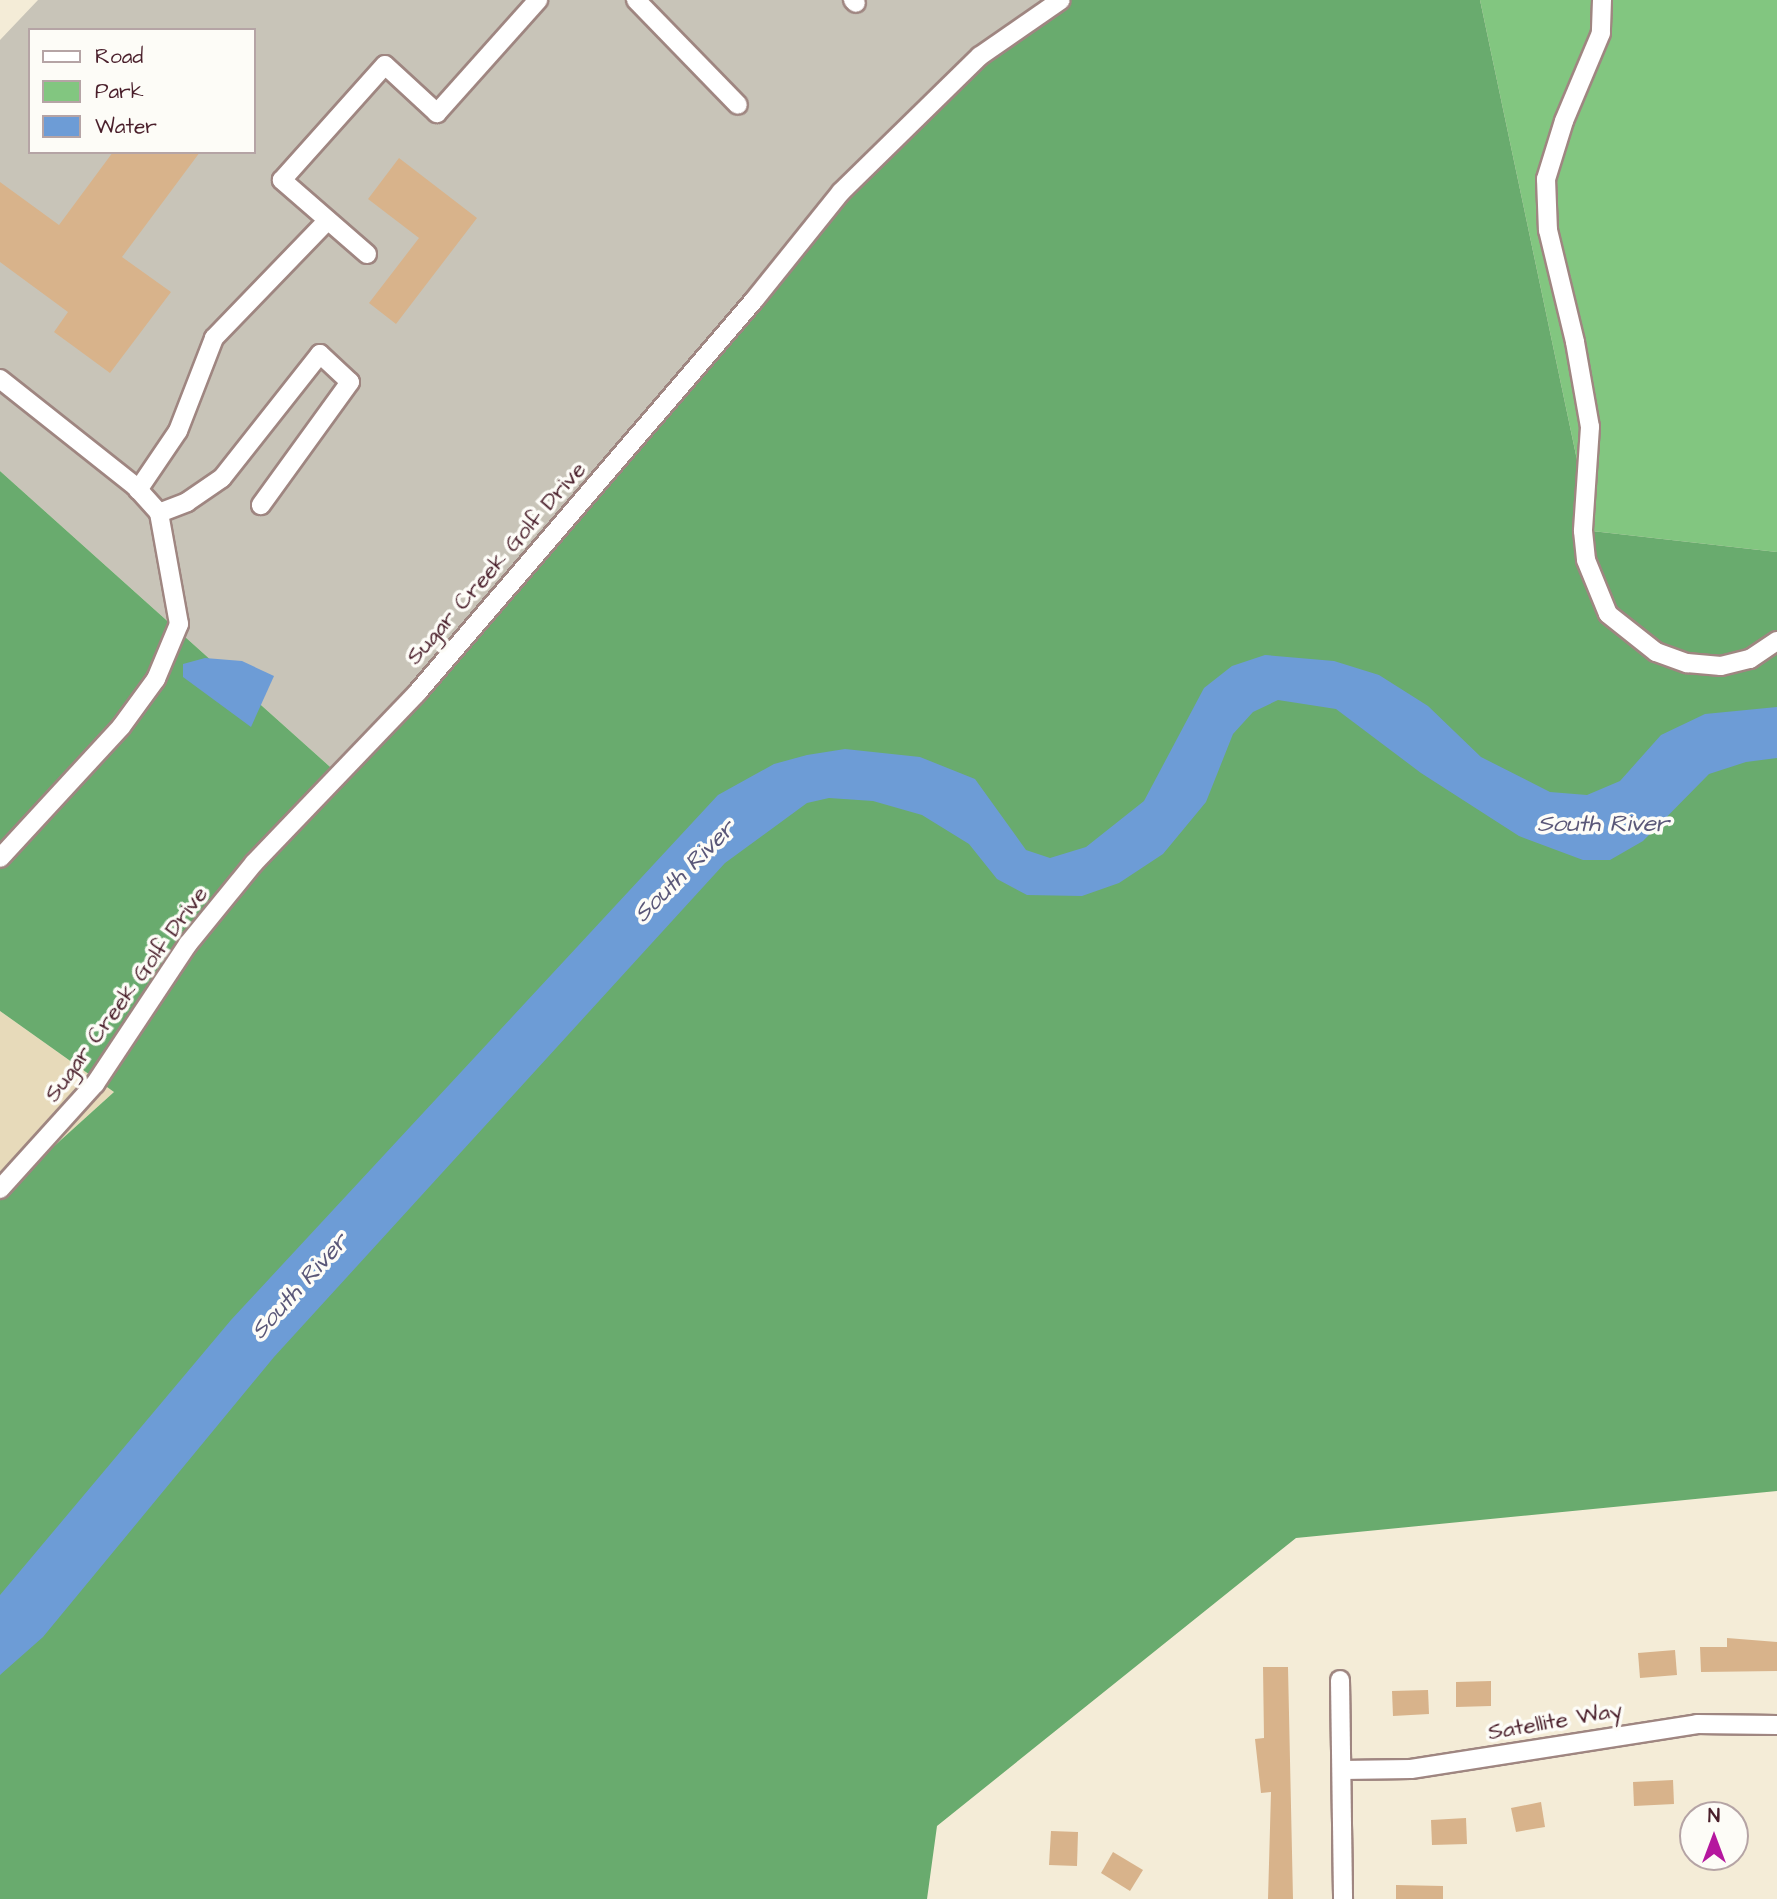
<!DOCTYPE html>
<html>
<head>
<meta charset="utf-8">
<style>
  body { margin:0 }
  #map { position:relative; width:1777px; height:1899px; overflow:hidden; background:#f4ecd7; font-family:"Architects Daughter",sans-serif }
  div>[style] { position:absolute }
  [style*='--x'] { left:calc(var(--x)*1px); top:calc(var(--y)*1px); width:calc(var(--w)*1px); rotate:calc(var(--a)*1deg) }
  .built>* { inset:0; background:#e7daba }
  .industrial>* { inset:0; background:#c8c4b8 }
  .green>* { inset:0; background:#82c680 }
  .forest>* { inset:0; background:#69ab6e }
  .water>* { inset:0; background:#6d9cd6 }
  .building>* { inset:0; background:#d8b38b }
  .roads { filter:drop-shadow(2px 0 #9f8681) drop-shadow(-2px 0 #9f8681) drop-shadow(0 2px #9f8681) drop-shadow(0 -2px #9f8681) }
  .minor>* { height:18px; margin:-9px; padding:0 9px; transform-origin:9px; border-radius:9px; background:#fff }
  span { translate:-50% -50%; white-space:nowrap; text-align:center; line-height:1.15; -webkit-text-stroke:7px #fdfcf7; paint-order:stroke }
  .street-label { font-size:23px; color:#4a1f2b }
  .water-label { font-size:24px; color:#5a5778; font-style:italic }
  .legend { position:absolute; left:28px; top:28px; width:228px; height:126px; box-sizing:border-box; background:#fdfcf7; border:2px solid #b5a4a5; margin:0; padding:9px 12px; list-style:none; font-size:21px; color:#4a1f2b }
  .legend li { display:flex; align-items:center; gap:14px; height:35px }
  .legend b { width:35px; border:2px solid #b5a4a5 }
  .north { position:absolute; left:1679px; top:1801px; width:70px; height:70px; box-sizing:border-box; background:#fdfcf7; border:2px solid #b5a4a5; border-radius:50%; rotate:0deg; font-size:19px; font-weight:700; line-height:28px; text-align:center; color:#4a1f2b }
  .north::after { content:''; display:block; margin:auto; width:24px; height:32px; background:#b5179e; clip-path:polygon(50% 0,100% 100%,50% 72%,0 100%) }
</style>
</head>
<body>
<div id="map">
  <div class="built">
    <i style="clip-path:polygon(0 1011px,114px 1092px,0 1195px)"></i>
  </div>
  <div class="industrial">
    <i style="clip-path:polygon(evenodd,38px 0,1062px 0,338px 774px,0 471px,0 40px,38px 0,30px 30px,254px 30px,254px 152px,30px 152px,30px 30px)"></i>
  </div>
  <div class="green">
    <i style="clip-path:polygon(1480px 0,1777px 0,1777px 552px,1592px 531px)"></i>
  </div>
  <div class="forest">
    <i style="clip-path:polygon(1062px 0,1480px 0,1592px 531px,1777px 552px,1777px 1491px,1296px 1538px,937px 1826px,927px 1899px,0 1899px,0 1195px,114px 1092px,0 1011px,0 471px,338px 774px,866px 164px,1025px 25px)"></i>
  </div>
  <div class="water">
    <i style="clip-path:polygon(1265px 655px,1334px 661px,1379px 675px,1428px 706px,1481px 757px,1550px 792px,1587px 795px,1620px 781px,1661px 735px,1705px 714px,1777px 707px,1777px 758px,1746px 762px,1709px 774px,1643px 841px,1610px 860px,1583px 860px,1519px 836px,1421px 773px,1336px 709px,1278px 700px,1253px 712px,1233px 734px,1206px 802px,1163px 854px,1119px 883px,1082px 896px,1027px 895px,997px 879px,969px 844px,922px 815px,873px 801px,829px 798px,807px 803px,725px 863px,274px 1357px,43px 1637px,0 1675px,0 1595px,231px 1320px,718px 795px,774px 764px,807px 755px,845px 749px,920px 757px,975px 779px,1026px 850px,1050px 858px,1086px 847px,1144px 801px,1204px 688px,1232px 666px)"></i>
    <i style="clip-path:polygon(205px 658px,242px 661px,274px 676px,251px 727px,183px 677px,183px 664px)"></i>
  </div>
  <div class="building">
    <i style="clip-path:polygon(113px 152px,200px 152px,122px 257px,171px 292px,110px 373px,54px 332px,68px 312px,0 262px,0 182px,59px 225px)"></i>
    <i style="clip-path:polygon(399px 158px,477px 218px,396px 324px,369px 303px,419px 238px,368px 199px)"></i>
    <i style="clip-path:polygon(1727px 1638px,1777px 1642px,1777px 1671px,1701px 1672px,1700px 1647px,1727px 1647px)"></i>
    <i style="clip-path:polygon(1675px 1650px,1677px 1675px,1640px 1678px,1638px 1653px)"></i>
    <i style="clip-path:polygon(1263px 1667px,1288px 1667px,1293px 1899px,1268px 1899px,1271px 1792px,1261px 1793px,1255px 1739px,1264px 1738px)"></i>
    <i style="clip-path:polygon(1491px 1681px,1491px 1706px,1456px 1707px,1456px 1682px)"></i>
    <i style="clip-path:polygon(1428px 1690px,1429px 1714px,1393px 1716px,1392px 1691px)"></i>
    <i style="clip-path:polygon(1673px 1780px,1674px 1804px,1634px 1806px,1633px 1782px)"></i>
    <i style="clip-path:polygon(1541px 1802px,1545px 1827px,1516px 1832px,1511px 1808px)"></i>
    <i style="clip-path:polygon(1466px 1818px,1467px 1844px,1432px 1845px,1431px 1820px)"></i>
    <i style="clip-path:polygon(1051px 1831px,1078px 1832px,1077px 1866px,1049px 1865px)"></i>
    <i style="clip-path:polygon(1113px 1852px,1143px 1870px,1130px 1891px,1101px 1873px)"></i>
    <i style="clip-path:polygon(1396px 1885px,1443px 1886px,1443px 1899px,1396px 1899px)"></i>
  </div>
  <div class="roads">
    <div class="minor">
      <i style="--x:636;--y:0;--w:146;--a:45.8"></i>
      <i style="--x:853;--y:0;--w:4;--a:45"></i>
      <i style="--x:1602;--y:0;--w:33;--a:92"></i>
      <i style="--x:1601;--y:33;--w:95;--a:112.8"></i>
      <i style="--x:1564;--y:121;--w:61;--a:107.2"></i>
      <i style="--x:1546;--y:179;--w:51;--a:87.8"></i>
      <i style="--x:1548;--y:230;--w:115;--a:76.4"></i>
      <i style="--x:1575;--y:342;--w:86;--a:80"></i>
      <i style="--x:1590;--y:427;--w:104;--a:93.9"></i>
      <i style="--x:1583;--y:531;--w:29;--a:84"></i>
      <i style="--x:1586;--y:560;--w:58;--a:67.8"></i>
      <i style="--x:1608;--y:614;--w:61;--a:38.4"></i>
      <i style="--x:1656;--y:652;--w:33;--a:20"></i>
      <i style="--x:1687;--y:663;--w:34;--a:5"></i>
      <i style="--x:1721;--y:666;--w:30;--a:-14"></i>
      <i style="--x:1750;--y:659;--w:32;--a:-34"></i>
      <i style="--x:367;--y:254;--w:113;--a:-139"></i>
      <i style="--x:282;--y:180;--w:154;--a:-48.2"></i>
      <i style="--x:385;--y:65;--w:71;--a:42.7"></i>
      <i style="--x:437;--y:113;--w:152;--a:-48.2"></i>
      <i style="--x:0;--y:379;--w:172;--a:38.4"></i>
      <i style="--x:135;--y:486;--w:36;--a:48"></i>
      <i style="--x:159;--y:513;--w:113;--a:79.8"></i>
      <i style="--x:179;--y:624;--w:60;--a:112.7"></i>
      <i style="--x:156;--y:679;--w:59;--a:126.1"></i>
      <i style="--x:121;--y:727;--w:178;--a:132.7"></i>
      <i style="--x:138;--y:490;--w:71;--a:-55.9"></i>
      <i style="--x:178;--y:431;--w:100;--a:-68.8"></i>
      <i style="--x:214;--y:338;--w:163;--a:-46"></i>
      <i style="--x:159;--y:513;--w:30;--a:-21"></i>
      <i style="--x:187;--y:502;--w:42;--a:-34.4"></i>
      <i style="--x:222;--y:478;--w:158;--a:-51.7"></i>
      <i style="--x:320;--y:354;--w:41;--a:43"></i>
      <i style="--x:350;--y:382;--w:152;--a:125.9"></i>
      <i style="--x:0;--y:1189;--w:142;--a:-47.9"></i>
      <i style="--x:95;--y:1084;--w:168;--a:-56.4"></i>
      <i style="--x:188;--y:944;--w:104;--a:-50.8"></i>
      <i style="--x:254;--y:863;--w:236;--a:-46.2"></i>
      <i style="--x:417;--y:693;--w:519;--a:-49.37"></i>
      <i style="--x:755;--y:299;--w:137;--a:-51.2"></i>
      <i style="--x:841;--y:192;--w:194;--a:-44.4"></i>
      <i style="--x:980;--y:56;--w:98;--a:-34.7"></i>
      <i style="--x:1340;--y:1680;--w:219;--a:89.2"></i>
      <i style="--x:1342;--y:1770;--w:69;--a:-0.8"></i>
      <i style="--x:1411;--y:1769;--w:290;--a:-8.9"></i>
      <i style="--x:1697;--y:1724;--w:80;--a:0.7"></i>
    </div>
  </div>
  <div class="street-label">
    <span style="left:496px;top:563px;rotate:-49deg">Sugar Creek Golf Drive</span>
    <span style="left:126px;top:994px;rotate:-54deg">Sugar Creek Golf Drive</span>
    <span style="left:1555px;top:1721px;rotate:-10deg">Satellite Way</span>
  </div>
  <div class="water-label">
    <span style="left:1603px;top:825px">South River</span>
    <span style="left:685px;top:872px;rotate:-45deg">South River</span>
    <span style="left:300px;top:1287px;rotate:-48deg">South River</span>
  </div>
  <ul class="legend">
  <li><b style="height:9px;background:#fff"></b>Road</li>
  <li><b style="height:19px;background:#82c680"></b>Park</li>
  <li><b style="height:19px;background:#6d9cd6"></b>Water</li>
  </ul>
  <div class="north">N</div>
</div>
</body>
</html>
